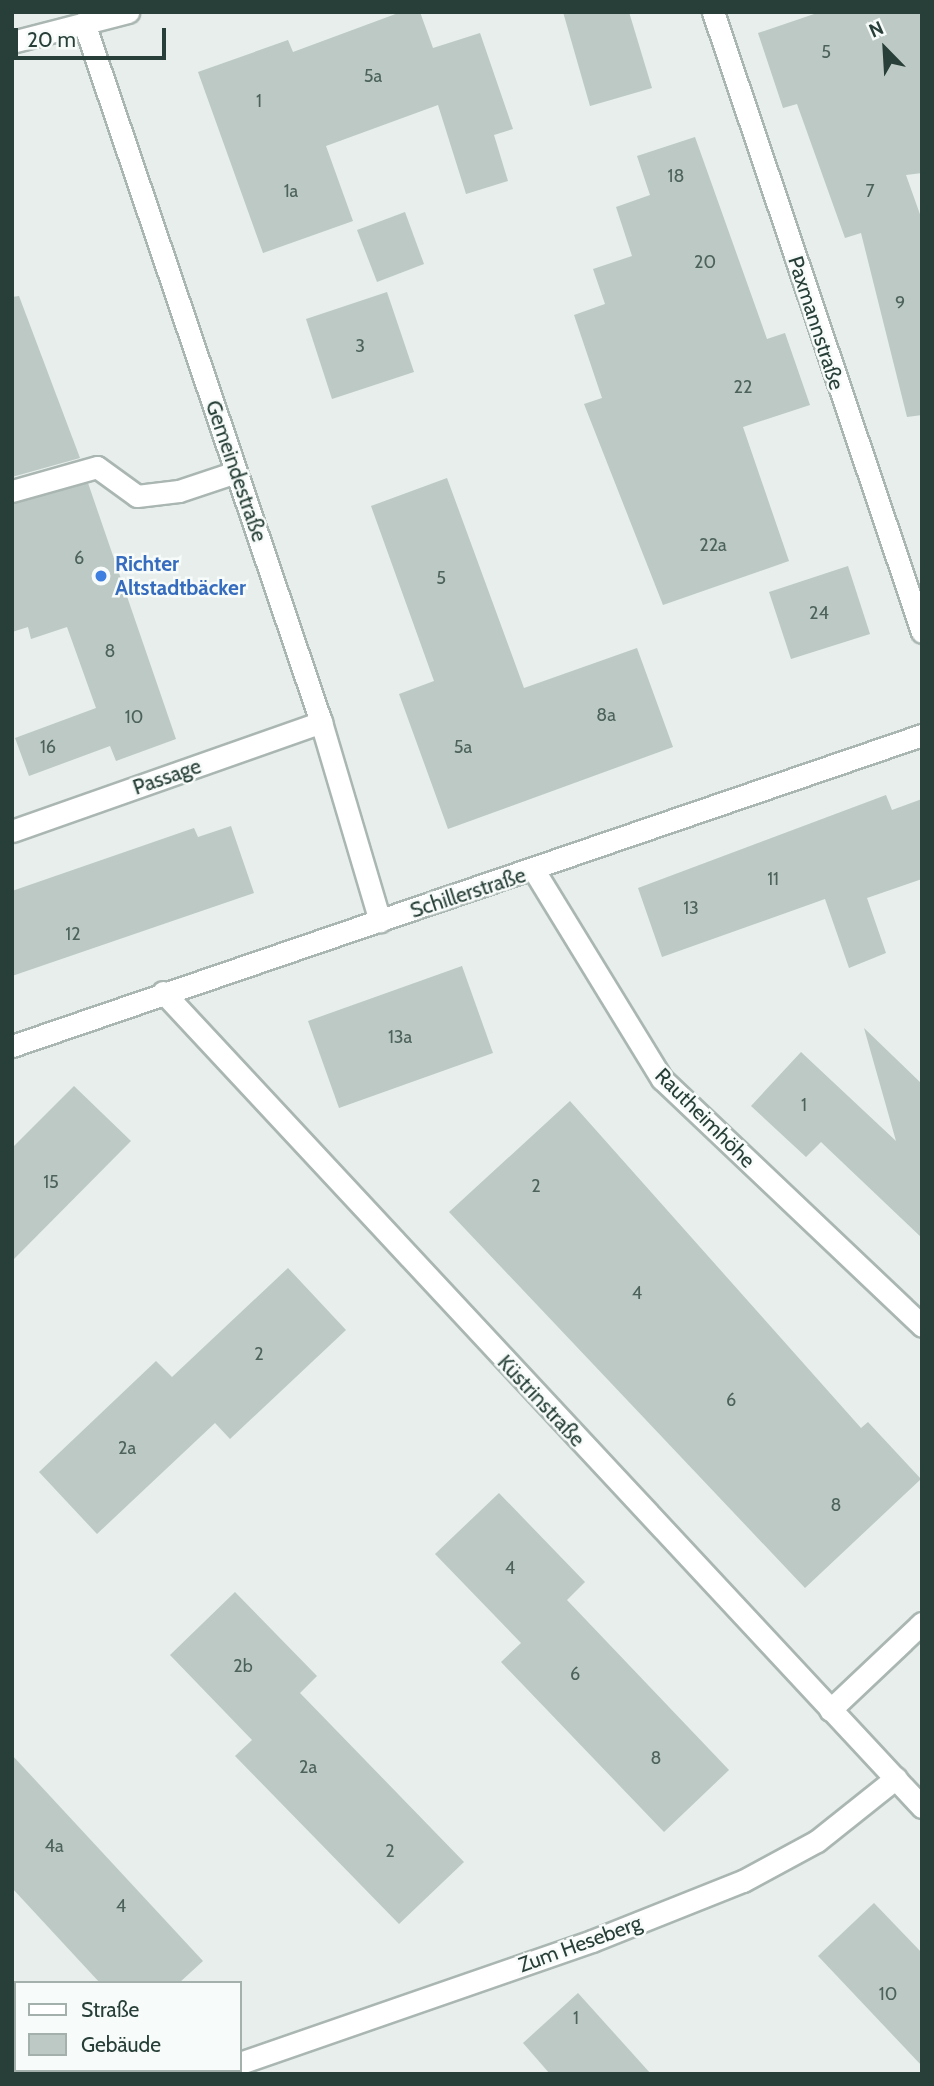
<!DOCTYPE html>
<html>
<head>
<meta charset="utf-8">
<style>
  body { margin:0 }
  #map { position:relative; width:934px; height:2086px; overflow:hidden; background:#e7eeeb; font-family:Cabin,sans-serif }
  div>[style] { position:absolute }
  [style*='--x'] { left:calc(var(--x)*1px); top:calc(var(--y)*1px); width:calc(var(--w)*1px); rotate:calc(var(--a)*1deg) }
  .building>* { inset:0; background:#bcc9c4 }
  .roads { filter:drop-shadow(2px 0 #aab6b2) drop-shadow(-2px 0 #aab6b2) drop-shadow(0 2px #aab6b2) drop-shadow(0 -2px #aab6b2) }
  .minor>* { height:21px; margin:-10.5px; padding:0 10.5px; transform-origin:10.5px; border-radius:10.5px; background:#fff }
  .dots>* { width:19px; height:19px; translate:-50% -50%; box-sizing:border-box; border:4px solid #f7fbf9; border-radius:50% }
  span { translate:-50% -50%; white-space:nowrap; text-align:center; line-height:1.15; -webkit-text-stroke:5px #f7fbf9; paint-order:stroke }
  .number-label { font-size:18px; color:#4c625b }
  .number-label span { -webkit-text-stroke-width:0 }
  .street-label { font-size:21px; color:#273f38 }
  .shop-label { font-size:21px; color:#366cbe; font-weight:700 }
  .left { translate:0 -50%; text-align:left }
  .frame { position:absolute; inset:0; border:14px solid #273f38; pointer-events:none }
  .legend { position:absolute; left:14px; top:1981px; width:228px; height:91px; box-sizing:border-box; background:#f7fbf9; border:2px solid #a4b0ac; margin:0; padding:9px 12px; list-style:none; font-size:21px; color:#273f38 }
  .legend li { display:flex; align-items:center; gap:14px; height:35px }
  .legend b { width:35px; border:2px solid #a4b0ac }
  .north { position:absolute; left:850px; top:14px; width:70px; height:70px; -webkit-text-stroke:5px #f7fbf9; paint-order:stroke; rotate:336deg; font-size:19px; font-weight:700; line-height:28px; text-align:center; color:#273f38 }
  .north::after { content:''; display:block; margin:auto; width:24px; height:32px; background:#273f38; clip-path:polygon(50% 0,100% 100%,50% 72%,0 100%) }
  .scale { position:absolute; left:14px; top:28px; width:152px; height:32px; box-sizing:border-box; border:4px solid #273f38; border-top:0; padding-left:9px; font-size:21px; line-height:24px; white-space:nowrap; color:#273f38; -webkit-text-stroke:5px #f7fbf9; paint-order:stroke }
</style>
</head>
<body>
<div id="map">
  <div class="building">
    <i style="clip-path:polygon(401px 12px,420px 12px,433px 48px,480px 33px,513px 129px,494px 135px,508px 181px,466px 194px,438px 105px,326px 146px,353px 221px,263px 253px,198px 72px,288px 40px,293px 52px)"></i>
    <i style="clip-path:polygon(563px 12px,629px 12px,652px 88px,590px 106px)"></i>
    <i style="clip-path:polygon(820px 12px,922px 12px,922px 173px,906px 175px,922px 220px,922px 415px,907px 417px,861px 233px,845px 238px,797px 104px,783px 108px,758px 33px)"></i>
    <i style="clip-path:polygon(695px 137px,767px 339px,785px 333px,810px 405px,743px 427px,789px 561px,663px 605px,584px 404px,602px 398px,574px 315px,605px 304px,593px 269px,632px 256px,616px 207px,650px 195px,637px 156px)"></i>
    <i style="clip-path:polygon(405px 212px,424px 264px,377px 282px,357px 230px)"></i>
    <i style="clip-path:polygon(387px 292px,414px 372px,332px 399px,306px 319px)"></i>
    <i style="clip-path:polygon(19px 296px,80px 458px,12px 477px,12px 297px)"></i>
    <i style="clip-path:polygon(447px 478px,524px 688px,637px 648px,673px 747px,448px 829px,399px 694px,434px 681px,371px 506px)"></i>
    <i style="clip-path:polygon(88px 483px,176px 739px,116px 761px,110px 746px,29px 776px,15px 738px,96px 708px,67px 627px,31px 639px,28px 627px,12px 632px,12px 504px)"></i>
    <i style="clip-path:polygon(848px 566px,870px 634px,791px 659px,769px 592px)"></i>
    <i style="clip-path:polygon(886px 795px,892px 810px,922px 799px,922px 879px,867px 898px,886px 953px,849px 968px,825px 899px,662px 957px,638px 888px)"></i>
    <i style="clip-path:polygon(231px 826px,254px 893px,12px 976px,12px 891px,194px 828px,198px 837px)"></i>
    <i style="clip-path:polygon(462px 966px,493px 1053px,339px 1108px,308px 1021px)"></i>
    <i style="clip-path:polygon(864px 1028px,922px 1084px,922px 1238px,821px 1142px,806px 1157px,751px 1106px,801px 1052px,896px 1141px)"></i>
    <i style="clip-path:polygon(74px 1086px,131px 1141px,12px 1261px,12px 1148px)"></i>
    <i style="clip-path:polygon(570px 1101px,861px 1428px,868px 1422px,921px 1479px,805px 1588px,449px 1212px)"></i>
    <i style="clip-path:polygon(288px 1268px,346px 1330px,230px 1439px,215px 1423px,97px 1534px,39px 1472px,156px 1361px,172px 1377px)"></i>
    <i style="clip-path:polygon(499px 1493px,585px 1582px,567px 1600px,729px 1770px,664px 1832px,501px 1662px,521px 1643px,435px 1554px)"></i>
    <i style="clip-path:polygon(235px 1592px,317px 1676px,300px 1693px,464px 1862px,399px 1924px,235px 1756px,252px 1740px,170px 1655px)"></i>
    <i style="clip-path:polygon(12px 1755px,203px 1961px,179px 1983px,100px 1983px,12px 1888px)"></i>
    <i style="clip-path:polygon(874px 1903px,922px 1953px,922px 2066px,818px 1956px)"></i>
    <i style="clip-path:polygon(578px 1993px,651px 2074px,550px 2074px,523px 2043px)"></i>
  </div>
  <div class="roads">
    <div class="minor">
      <i style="--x:713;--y:12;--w:654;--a:71.37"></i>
      <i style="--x:84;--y:23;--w:738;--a:71.27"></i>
      <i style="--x:321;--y:722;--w:208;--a:73.5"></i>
      <i style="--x:12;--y:42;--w:120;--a:-14.5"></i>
      <i style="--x:12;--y:491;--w:88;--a:-15.8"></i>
      <i style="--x:97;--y:467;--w:49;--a:35.9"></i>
      <i style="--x:137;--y:496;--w:42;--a:-6.8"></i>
      <i style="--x:179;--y:491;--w:60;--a:-18.4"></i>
      <i style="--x:12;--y:831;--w:328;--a:-19.4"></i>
      <i style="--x:535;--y:872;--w:243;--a:58.5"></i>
      <i style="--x:662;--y:1079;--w:359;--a:43.5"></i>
      <i style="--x:163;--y:992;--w:1114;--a:47.04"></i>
      <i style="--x:12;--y:1046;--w:962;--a:-18.87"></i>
      <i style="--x:830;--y:1710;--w:127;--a:-43.4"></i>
      <i style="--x:240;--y:2063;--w:373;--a:-19.1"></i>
      <i style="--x:592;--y:1941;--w:162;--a:-21.7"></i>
      <i style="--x:743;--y:1881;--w:84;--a:-28.4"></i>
      <i style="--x:817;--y:1841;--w:101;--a:-38.6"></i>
      <i style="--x:207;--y:2074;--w:12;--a:-20"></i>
    </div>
  </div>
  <div class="dots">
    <i style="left:101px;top:576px;background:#3f7fe0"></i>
  </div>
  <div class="number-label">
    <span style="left:826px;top:52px">5</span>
    <span style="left:373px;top:76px">5a</span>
    <span style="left:259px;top:101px">1</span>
    <span style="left:676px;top:176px">18</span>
    <span style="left:291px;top:191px">1a</span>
    <span style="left:870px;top:191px">7</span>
    <span style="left:705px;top:262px">20</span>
    <span style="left:900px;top:303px">9</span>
    <span style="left:360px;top:346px">3</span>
    <span style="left:743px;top:387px">22</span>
    <span style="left:713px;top:545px">22a</span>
    <span style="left:79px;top:558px">6</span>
    <span style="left:441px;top:578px">5</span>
    <span style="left:819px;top:613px">24</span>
    <span style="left:110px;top:651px">8</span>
    <span style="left:606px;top:715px">8a</span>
    <span style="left:134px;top:717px">10</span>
    <span style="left:48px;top:747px">16</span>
    <span style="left:463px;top:747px">5a</span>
    <span style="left:773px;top:879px">11</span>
    <span style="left:691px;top:908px">13</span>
    <span style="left:73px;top:934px">12</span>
    <span style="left:400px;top:1037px">13a</span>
    <span style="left:804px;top:1105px">1</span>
    <span style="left:51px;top:1182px">15</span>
    <span style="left:536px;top:1186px">2</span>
    <span style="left:637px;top:1293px">4</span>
    <span style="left:259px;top:1354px">2</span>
    <span style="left:731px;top:1400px">6</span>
    <span style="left:127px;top:1448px">2a</span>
    <span style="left:836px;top:1505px">8</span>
    <span style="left:510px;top:1568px">4</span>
    <span style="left:243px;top:1666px">2b</span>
    <span style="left:575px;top:1674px">6</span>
    <span style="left:656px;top:1758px">8</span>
    <span style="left:308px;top:1767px">2a</span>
    <span style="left:54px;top:1846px">4a</span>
    <span style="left:390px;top:1851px">2</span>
    <span style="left:121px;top:1906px">4</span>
    <span style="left:888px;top:1994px">10</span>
    <span style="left:576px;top:2018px">1</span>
  </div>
  <div class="street-label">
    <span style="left:816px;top:323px;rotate:72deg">Paxmannstraße</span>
    <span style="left:236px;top:471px;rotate:71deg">Gemeindestraße</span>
    <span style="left:167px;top:777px;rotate:-19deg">Passage</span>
    <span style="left:468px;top:893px;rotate:-18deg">Schillerstraße</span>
    <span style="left:705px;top:1118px;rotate:45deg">Rautheimhöhe</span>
    <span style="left:541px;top:1401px;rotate:47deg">Küstrinstraße</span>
    <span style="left:580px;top:1944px;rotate:-20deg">Zum Heseberg</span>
  </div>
  <div class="shop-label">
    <span class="left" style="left:115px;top:576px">Richter<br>Altstadtbäcker</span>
  </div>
  <div class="frame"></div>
  <ul class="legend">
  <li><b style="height:9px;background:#fff"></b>Straße</li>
  <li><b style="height:19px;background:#bcc9c4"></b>Gebäude</li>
  </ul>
  <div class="north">N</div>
  <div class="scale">20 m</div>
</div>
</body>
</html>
